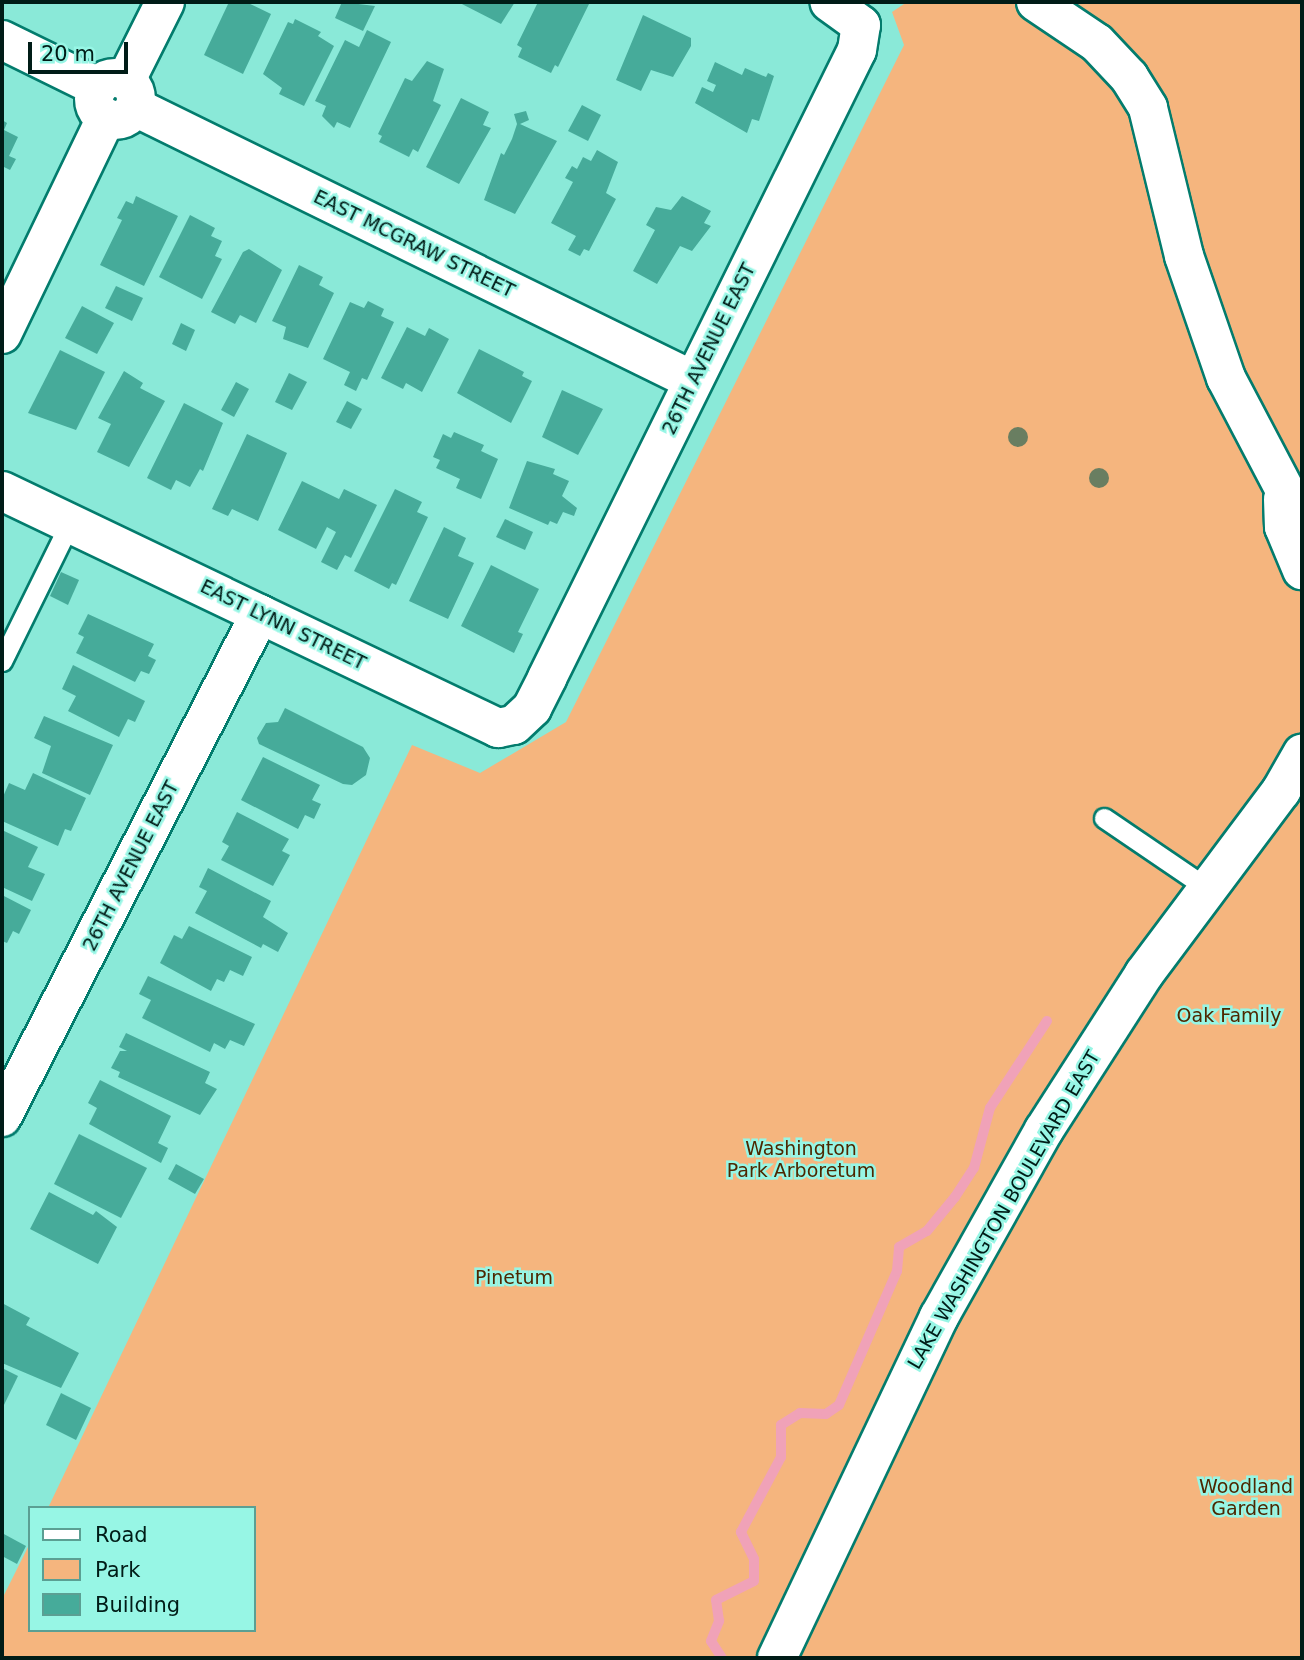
<!DOCTYPE html>
<html>
<head>
<meta charset="utf-8">
<style>
  body { margin:0 }
  #map { position:relative; width:1304px; height:1660px; overflow:hidden; background:#8ae9d8; font-family:"DejaVu Sans",sans-serif }
  div>[style] { position:absolute }
  [style*='--x'] { left:calc(var(--x)*1px); top:calc(var(--y)*1px); width:calc(var(--w)*1px); rotate:calc(var(--a)*1deg) }
  .green>* { inset:0; background:#f5b57e }
  .stream>* { height:10px; margin:-5px; padding:0 5px; transform-origin:5px; border-radius:5px; background:#f0a2b8 }
  .building>* { inset:0; background:#46ab9a }
  .roads { filter:drop-shadow(2px 0 #037c6d) drop-shadow(-2px 0 #037c6d) drop-shadow(0 2px #037c6d) drop-shadow(0 -2px #037c6d) }
  .lane>* { height:19px; margin:-9.5px; padding:0 9.5px; transform-origin:9.5px; border-radius:9.5px; background:#fff }
  .street>* { height:38px; margin:-19px; padding:0 19px; transform-origin:19px; border-radius:19px; background:#fff }
  .street>.ring { margin:-19px; padding:0; box-sizing:content-box; background:none; border:38px solid #fff; border-radius:50% }
  .secondary>* { height:38px; margin:-19px; padding:0 19px; transform-origin:19px; border-radius:19px; background:#fff }
  .trees>* { width:20px; height:20px; margin:-10px; border-radius:50%; background:#697e61 }
  span { translate:-50% -50%; white-space:nowrap; text-align:center; line-height:1.15; -webkit-text-stroke:5px #97f6e5; paint-order:stroke }
  .street-label { font-size:19px; color:#001c17 }
  .park-label { font-size:19px; color:#4e2700 }
  .frame { position:absolute; inset:0; border:4px solid #001c17; pointer-events:none }
  .legend { position:absolute; left:28px; top:1506px; width:228px; height:126px; box-sizing:border-box; background:#97f6e5; border:2px solid #5b9f93; margin:0; padding:9px 12px; list-style:none; font-size:21px; color:#001c17 }
  .legend li { display:flex; align-items:center; gap:14px; height:35px }
  .legend b { width:35px; border:2px solid #5b9f93 }
  .scale { position:absolute; left:28px; top:42px; width:100px; height:32px; box-sizing:border-box; border:4px solid #001c17; border-top:0; padding-left:9px; font-size:21px; line-height:24px; white-space:nowrap; color:#001c17; -webkit-text-stroke:5px #97f6e5; paint-order:stroke }
</style>
</head>
<body>
<div id="map">
  <div class="green">
    <i style="clip-path:polygon(907px 2px,1302px 2px,1302px 1658px,2px 1658px,2px 1599px,30px 1543px,30px 1630px,254px 1630px,254px 1508px,48px 1508px,412px 745px,480px 773px,566px 722px,904px 45px,892px 12px)"></i>
  </div>
  <div class="stream">
    <i style="--x:722;--y:1658;--w:20;--a:-123"></i>
    <i style="--x:711;--y:1641;--w:22;--a:-68"></i>
    <i style="--x:719;--y:1621;--w:21;--a:-98"></i>
    <i style="--x:716;--y:1600;--w:42;--a:-26.6"></i>
    <i style="--x:754;--y:1581;--w:22;--a:-90"></i>
    <i style="--x:754;--y:1559;--w:30;--a:-116"></i>
    <i style="--x:741;--y:1532;--w:85;--a:-61.9"></i>
    <i style="--x:781;--y:1457;--w:32;--a:-90"></i>
    <i style="--x:781;--y:1425;--w:22;--a:-32"></i>
    <i style="--x:800;--y:1413;--w:26;--a:2"></i>
    <i style="--x:826;--y:1414;--w:16;--a:-35"></i>
    <i style="--x:839;--y:1405;--w:146;--a:-66.6"></i>
    <i style="--x:897;--y:1271;--w:24;--a:-85"></i>
    <i style="--x:899;--y:1247;--w:32;--a:-30"></i>
    <i style="--x:927;--y:1231;--w:44;--a:-50.5"></i>
    <i style="--x:955;--y:1197;--w:35;--a:-57"></i>
    <i style="--x:974;--y:1168;--w:62;--a:-75.1"></i>
    <i style="--x:990;--y:1108;--w:104;--a:-56.8"></i>
  </div>
  <div class="building">
    <i style="clip-path:polygon(229px 2px,246px 2px,271px 14px,243px 74px,204px 55px)"></i>
    <i style="clip-path:polygon(342px 2px,375px 6px,363px 31px,335px 18px)"></i>
    <i style="clip-path:polygon(458px 2px,515px 2px,501px 24px)"></i>
    <i style="clip-path:polygon(538px 2px,590px 2px,558px 67px,555px 65px,551px 73px,518px 57px,522px 48px,517px 45px)"></i>
    <i style="clip-path:polygon(643px 15px,691px 38px,691px 46px,673px 77px,651px 70px,641px 91px,616px 80px)"></i>
    <i style="clip-path:polygon(295px 19px,321px 32px,318px 36px,334px 46px,304px 106px,279px 94px,282px 88px,263px 74px,288px 22px,293px 24px)"></i>
    <i style="clip-path:polygon(367px 30px,391px 42px,350px 128px,337px 122px,334px 128px,322px 116px,326px 106px,315px 101px,345px 40px,359px 47px)"></i>
    <i style="clip-path:polygon(427px 61px,444px 69px,433px 101px,441px 105px,418px 152px,413px 149px,409px 157px,379px 142px,382px 136px,378px 134px,405px 78px,412px 81px)"></i>
    <i style="clip-path:polygon(715px 62px,742px 75px,745px 68px,766px 77px,768px 73px,774px 76px,759px 121px,752px 119px,747px 133px,695px 103px,702px 87px,713px 92px,716px 85px,707px 81px)"></i>
    <i style="clip-path:polygon(461px 98px,489px 112px,483px 125px,491px 128px,459px 184px,426px 167px)"></i>
    <i style="clip-path:polygon(582px 105px,601px 115px,588px 141px,568px 131px)"></i>
    <i style="clip-path:polygon(526px 111px,529px 120px,520px 124px,557px 141px,515px 214px,484px 200px,501px 153px,504px 155px,512px 139px,517px 124px,514px 114px)"></i>
    <i style="clip-path:polygon(2px 120px,7px 123px,4px 130px,18px 137px,9px 156px,16px 159px,10px 170px,4px 167px,2px 174px)"></i>
    <i style="clip-path:polygon(597px 150px,618px 162px,606px 193px,616px 199px,589px 251px,584px 249px,580px 256px,568px 250px,576px 236px,551px 223px,573px 182px,565px 178px,572px 166px,577px 169px,583px 157px,591px 161px)"></i>
    <i style="clip-path:polygon(136px 196px,178px 216px,144px 286px,100px 265px,122px 220px,117px 218px,126px 201px,133px 204px)"></i>
    <i style="clip-path:polygon(682px 196px,711px 211px,704px 223px,711px 226px,692px 251px,680px 246px,657px 284px,633px 271px,655px 230px,646px 225px,656px 207px,671px 210px)"></i>
    <i style="clip-path:polygon(190px 215px,215px 228px,211px 236px,222px 241px,215px 256px,222px 259px,202px 299px,159px 277px)"></i>
    <i style="clip-path:polygon(249px 249px,282px 270px,256px 323px,240px 315px,235px 324px,211px 312px,243px 252px)"></i>
    <i style="clip-path:polygon(299px 265px,323px 277px,319px 285px,334px 293px,308px 348px,283px 339px,286px 327px,272px 321px)"></i>
    <i style="clip-path:polygon(116px 286px,143px 298px,132px 321px,105px 308px)"></i>
    <i style="clip-path:polygon(368px 301px,384px 309px,381px 316px,394px 322px,367px 380px,362px 378px,356px 391px,344px 385px,350px 372px,323px 359px,350px 302px,364px 308px)"></i>
    <i style="clip-path:polygon(82px 306px,114px 323px,97px 354px,65px 338px)"></i>
    <i style="clip-path:polygon(181px 323px,195px 330px,186px 351px,172px 344px)"></i>
    <i style="clip-path:polygon(407px 327px,425px 336px,429px 328px,449px 339px,422px 392px,406px 383px,403px 389px,381px 378px)"></i>
    <i style="clip-path:polygon(479px 349px,524px 372px,522px 376px,532px 381px,511px 423px,457px 393px)"></i>
    <i style="clip-path:polygon(60px 350px,105px 372px,76px 430px,28px 413px)"></i>
    <i style="clip-path:polygon(124px 371px,143px 383px,140px 388px,165px 401px,129px 467px,97px 452px,111px 424px,98px 418px)"></i>
    <i style="clip-path:polygon(289px 373px,307px 382px,292px 410px,275px 402px)"></i>
    <i style="clip-path:polygon(236px 382px,249px 389px,234px 417px,221px 410px)"></i>
    <i style="clip-path:polygon(562px 390px,603px 409px,578px 455px,542px 437px)"></i>
    <i style="clip-path:polygon(347px 401px,362px 409px,351px 429px,336px 422px)"></i>
    <i style="clip-path:polygon(184px 403px,223px 423px,203px 471px,200px 469px,190px 487px,176px 480px,171px 490px,147px 478px)"></i>
    <i style="clip-path:polygon(454px 432px,484px 445px,481px 451px,498px 459px,481px 499px,456px 488px,460px 479px,436px 468px,440px 460px,433px 457px,443px 434px,451px 438px)"></i>
    <i style="clip-path:polygon(247px 434px,287px 453px,258px 521px,232px 509px,228px 516px,212px 509px)"></i>
    <i style="clip-path:polygon(527px 461px,555px 469px,553px 474px,569px 481px,562px 496px,577px 508px,574px 516px,563px 512px,557px 524px,550px 521px,548px 525px,509px 508px)"></i>
    <i style="clip-path:polygon(302px 481px,339px 499px,344px 489px,377px 505px,351px 558px,345px 555px,337px 570px,321px 562px,336px 532px,327px 527px,316px 549px,278px 530px)"></i>
    <i style="clip-path:polygon(395px 489px,422px 502px,417px 512px,428px 517px,396px 585px,392px 583px,389px 589px,354px 571px)"></i>
    <i style="clip-path:polygon(505px 519px,533px 532px,525px 550px,496px 537px)"></i>
    <i style="clip-path:polygon(444px 527px,466px 538px,458px 556px,474px 563px,448px 619px,409px 601px)"></i>
    <i style="clip-path:polygon(491px 565px,539px 589px,518px 632px,523px 634px,514px 653px,461px 626px)"></i>
    <i style="clip-path:polygon(61px 572px,79px 580px,68px 605px,50px 596px)"></i>
    <i style="clip-path:polygon(88px 614px,154px 644px,148px 656px,156px 660px,149px 674px,141px 671px,135px 682px,76px 653px,84px 637px,78px 634px)"></i>
    <i style="clip-path:polygon(73px 665px,145px 701px,135px 722px,128px 719px,119px 737px,68px 711px,76px 696px,62px 689px)"></i>
    <i style="clip-path:polygon(285px 708px,363px 747px,370px 758px,366px 775px,352px 785px,343px 784px,259px 744px,257px 738px,266px 723px,278px 722px)"></i>
    <i style="clip-path:polygon(44px 716px,113px 745px,90px 795px,42px 773px,51px 746px,34px 738px)"></i>
    <i style="clip-path:polygon(263px 757px,320px 785px,312px 800px,321px 804px,314px 819px,305px 815px,298px 829px,241px 800px)"></i>
    <i style="clip-path:polygon(33px 773px,86px 798px,71px 831px,65px 829px,58px 846px,2px 821px,2px 799px,9px 783px,25px 790px)"></i>
    <i style="clip-path:polygon(237px 812px,289px 839px,282px 851px,290px 855px,273px 886px,221px 860px,229px 846px,222px 842px)"></i>
    <i style="clip-path:polygon(2px 830px,38px 847px,28px 867px,45px 874px,32px 901px,2px 887px)"></i>
    <i style="clip-path:polygon(208px 868px,271px 901px,263px 917px,288px 933px,278px 952px,263px 944px,261px 948px,195px 913px,207px 891px,199px 887px)"></i>
    <i style="clip-path:polygon(2px 895px,31px 910px,19px 934px,13px 931px,7px 943px,2px 941px)"></i>
    <i style="clip-path:polygon(189px 926px,252px 957px,243px 976px,230px 970px,224px 982px,217px 979px,211px 991px,160px 963px,174px 935px,182px 939px)"></i>
    <i style="clip-path:polygon(148px 976px,255px 1024px,244px 1046px,230px 1040px,225px 1049px,214px 1043px,210px 1052px,142px 1018px,151px 1000px,139px 994px)"></i>
    <i style="clip-path:polygon(126px 1033px,210px 1072px,205px 1083px,217px 1089px,200px 1115px,118px 1077px,120px 1072px,111px 1068px,120px 1051px,127px 1051px,119px 1047px)"></i>
    <i style="clip-path:polygon(100px 1080px,171px 1116px,158px 1143px,168px 1148px,161px 1163px,89px 1124px,97px 1108px,88px 1103px)"></i>
    <i style="clip-path:polygon(79px 1134px,147px 1168px,121px 1218px,54px 1184px)"></i>
    <i style="clip-path:polygon(176px 1164px,204px 1179px,195px 1194px,168px 1179px)"></i>
    <i style="clip-path:polygon(49px 1192px,93px 1215px,96px 1211px,117px 1227px,98px 1264px,30px 1229px)"></i>
    <i style="clip-path:polygon(2px 1303px,30px 1318px,26px 1325px,79px 1353px,61px 1388px,2px 1363px)"></i>
    <i style="clip-path:polygon(2px 1368px,18px 1376px,2px 1409px)"></i>
    <i style="clip-path:polygon(61px 1393px,91px 1408px,76px 1440px,46px 1425px)"></i>
    <i style="clip-path:polygon(2px 1533px,26px 1546px,17px 1564px,2px 1556px)"></i>
  </div>
  <div class="roads">
    <div class="lane">
      <i style="--x:2;--y:661;--w:154;--a:-63.8"></i>
      <i style="--x:1104;--y:818;--w:125;--a:34.2"></i>
    </div>
    <div class="street">
      <i style="--x:2;--y:40;--w:107;--a:26.1"></i>
      <i class="ring" style="left:94px;top:78px;width:4px;height:4px"></i>
      <i style="--x:126;--y:80;--w:87;--a:-63.4"></i>
      <i style="--x:135;--y:107;--w:620;--a:26.11"></i>
      <i style="--x:2;--y:334;--w:240;--a:-64.3"></i>
      <i style="--x:2;--y:491;--w:550;--a:25.54"></i>
      <i style="--x:498;--y:728;--w:16;--a:-11"></i>
      <i style="--x:514;--y:725;--w:25;--a:-43"></i>
      <i style="--x:532;--y:708;--w:34;--a:-63"></i>
      <i style="--x:547;--y:678;--w:700;--a:-63.73"></i>
      <i style="--x:857;--y:50;--w:25;--a:-81"></i>
      <i style="--x:861;--y:25;--w:39;--a:-144"></i>
      <i style="--x:2;--y:1117;--w:565;--a:-62.85"></i>
    </div>
    <div class="secondary">
      <i style="--x:1036;--y:2;--w:73;--a:33.9"></i>
      <i style="--x:1097;--y:43;--w:47;--a:46.7"></i>
      <i style="--x:1129;--y:77;--w:36;--a:58"></i>
      <i style="--x:1148;--y:108;--w:152;--a:76.3"></i>
      <i style="--x:1184;--y:256;--w:129;--a:71"></i>
      <i style="--x:1226;--y:378;--w:164;--a:62.3"></i>
      <i style="--x:1283;--y:499;--w:28;--a:88"></i>
      <i style="--x:1284;--y:527;--w:47;--a:67.3"></i>
      <i style="--x:777;--y:1658;--w:378;--a:-64.6"></i>
      <i style="--x:939;--y:1317;--w:214;--a:-60.7"></i>
      <i style="--x:1044;--y:1130;--w:185;--a:-57.3"></i>
      <i style="--x:1144;--y:974;--w:229;--a:-53.2"></i>
      <i style="--x:1281;--y:791;--w:43;--a:-60.4"></i>
    </div>
  </div>
  <div class="trees">
    <i style="left:1018px;top:437px"></i>
    <i style="left:1099px;top:478px"></i>
  </div>
  <div class="street-label">
    <span style="left:414px;top:244px;rotate:26deg">EAST MCGRAW STREET</span>
    <span style="left:709px;top:349px;rotate:-64deg">26TH AVENUE EAST</span>
    <span style="left:283px;top:625px;rotate:26deg">EAST LYNN STREET</span>
    <span style="left:131px;top:866px;rotate:-63deg">26TH AVENUE EAST</span>
    <span style="left:1004px;top:1210px;rotate:-60deg">LAKE WASHINGTON BOULEVARD EAST</span>
  </div>
  <div class="park-label">
    <span style="left:1229px;top:1016px">Oak Family</span>
    <span style="left:801px;top:1160px">Washington<br>Park Arboretum</span>
    <span style="left:514px;top:1278px">Pinetum</span>
    <span style="left:1246px;top:1498px">Woodland<br>Garden</span>
  </div>
  <div class="frame"></div>
  <ul class="legend">
  <li><b style="height:9px;background:#fff"></b>Road</li>
  <li><b style="height:19px;background:#f5b57e"></b>Park</li>
  <li><b style="height:19px;background:#46ab9a"></b>Building</li>
  </ul>
  <div class="scale">20 m</div>
</div>
</body>
</html>
